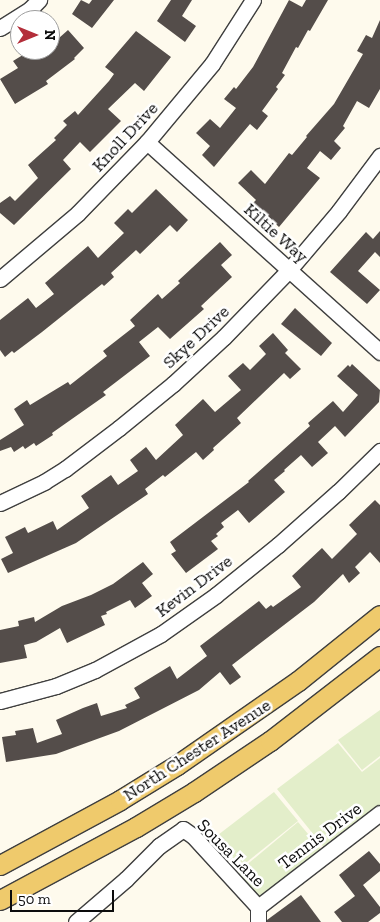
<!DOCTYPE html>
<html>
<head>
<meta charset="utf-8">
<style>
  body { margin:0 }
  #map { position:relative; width:380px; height:922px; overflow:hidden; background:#fefaed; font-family:"Zilla Slab",serif }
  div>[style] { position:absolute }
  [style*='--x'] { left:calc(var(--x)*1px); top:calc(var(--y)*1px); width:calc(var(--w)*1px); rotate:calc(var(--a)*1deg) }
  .pitch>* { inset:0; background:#e3eeca }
  .building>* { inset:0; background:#544d4a }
  .roads { filter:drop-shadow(1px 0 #3f3f3f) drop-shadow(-1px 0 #3f3f3f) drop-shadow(0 1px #3f3f3f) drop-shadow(0 -1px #3f3f3f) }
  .minor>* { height:15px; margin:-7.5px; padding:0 7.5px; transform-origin:7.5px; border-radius:7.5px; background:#fff }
  .major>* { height:19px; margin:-9.5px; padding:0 9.5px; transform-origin:9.5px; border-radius:9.5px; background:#efca6c }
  span { translate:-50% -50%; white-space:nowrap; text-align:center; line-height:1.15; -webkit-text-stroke:5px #fff; paint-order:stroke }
  .street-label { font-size:18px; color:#0c0c0c }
  .north { position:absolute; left:10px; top:10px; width:50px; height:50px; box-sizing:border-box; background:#fff; border:1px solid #9e9e9e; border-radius:50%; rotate:90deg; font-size:14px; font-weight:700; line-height:20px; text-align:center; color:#0c0c0c }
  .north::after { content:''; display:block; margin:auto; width:18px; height:22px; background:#b32e3a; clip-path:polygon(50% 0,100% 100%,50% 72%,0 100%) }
  .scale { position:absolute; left:10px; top:890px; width:104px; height:22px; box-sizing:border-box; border:2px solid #0c0c0c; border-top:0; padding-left:6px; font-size:15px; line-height:18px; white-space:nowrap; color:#0c0c0c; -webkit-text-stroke:4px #fff; paint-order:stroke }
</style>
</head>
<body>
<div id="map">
  <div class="pitch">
    <i style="clip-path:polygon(380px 710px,380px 756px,362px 770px,338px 740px)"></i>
    <i style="clip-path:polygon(338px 743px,362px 772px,380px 758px,380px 808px,326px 850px,277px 789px)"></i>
    <i style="clip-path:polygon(274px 792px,298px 821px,237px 870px,214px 838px)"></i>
    <i style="clip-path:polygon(298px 822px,324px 853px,259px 901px,238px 872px)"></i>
  </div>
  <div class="building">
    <i style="clip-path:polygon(81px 0,89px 4px,92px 0,114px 0,92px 28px,72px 14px)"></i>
    <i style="clip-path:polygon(171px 0,192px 0,182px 16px,196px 26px,185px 42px,157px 21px)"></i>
    <i style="clip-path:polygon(289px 0,302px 7px,306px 0,328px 0,310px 31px,308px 30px,298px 48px,296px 47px,282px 73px,285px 75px,276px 87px,278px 89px,262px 111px,268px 116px,257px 130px,250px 124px,214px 167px,202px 155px,210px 146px,196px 133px,210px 119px,220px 128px,236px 108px,224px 99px,234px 87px,236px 89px,253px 67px)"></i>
    <i style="clip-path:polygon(380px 20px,380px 89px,369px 108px,357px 101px,343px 126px,345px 128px,334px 141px,341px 148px,331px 160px,320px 151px,307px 168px,320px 178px,279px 227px,253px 203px,256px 200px,238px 183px,251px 170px,265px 184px,289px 153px,292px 155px,307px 137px,306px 136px,334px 104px,363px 54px,357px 51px,366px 35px,372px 38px)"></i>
    <i style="clip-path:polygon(68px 30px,84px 48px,74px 58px,75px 59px,46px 81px,48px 84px,15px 104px,0 79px,18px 68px,13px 61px,31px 50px,50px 50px,50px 46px)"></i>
    <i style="clip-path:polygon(136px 31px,171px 57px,144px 91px,135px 83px,108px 109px,121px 121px,90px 152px,80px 142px,63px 160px,71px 169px,14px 225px,0 213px,0 203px,10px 196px,15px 201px,38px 178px,28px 165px,56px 140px,54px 138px,67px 125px,63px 121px,75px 111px,78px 115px,109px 81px,114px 74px,105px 67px)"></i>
    <i style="clip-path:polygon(156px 189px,188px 220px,177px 232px,170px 225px,140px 254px,136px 250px,111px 273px,114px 277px,104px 286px,102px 284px,42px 332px,14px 353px,12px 351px,5px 357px,0 350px,0 320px,28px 298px,36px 308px,54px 294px,45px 283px,88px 246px,98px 258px,124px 233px,114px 223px,128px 209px,132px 213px)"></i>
    <i style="clip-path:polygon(380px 231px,380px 257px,375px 252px,358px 271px,380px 290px,367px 304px,330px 272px,366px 232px,373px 239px)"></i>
    <i style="clip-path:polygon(220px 242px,232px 255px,221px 265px,232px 277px,201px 306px,204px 309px,170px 339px,158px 327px,139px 342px,150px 356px,103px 392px,106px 395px,52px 433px,53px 435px,36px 446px,34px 443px,25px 449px,23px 446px,14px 452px,11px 447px,0 451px,0 440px,24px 425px,14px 409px,27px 400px,30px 405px,68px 382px,70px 385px,107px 356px,103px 351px,135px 326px,130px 320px,158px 294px,162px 299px,180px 283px,178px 281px)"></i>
    <i style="clip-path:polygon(295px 308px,332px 343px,321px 356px,281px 324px)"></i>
    <i style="clip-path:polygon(273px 333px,288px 350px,285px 353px,301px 369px,290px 379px,284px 373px,237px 418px,241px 423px,213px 448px,214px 450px,203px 460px,196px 452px,165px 477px,163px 475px,145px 489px,148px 494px,76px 543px,8px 573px,1px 559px,13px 553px,5px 537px,25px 527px,28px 533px,53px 521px,57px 530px,89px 508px,81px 496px,111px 475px,118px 485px,138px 471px,130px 460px,146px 447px,156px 460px,183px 435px,175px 425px,203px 399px,215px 412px,241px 390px,228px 376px,243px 363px,250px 370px,266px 354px,259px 346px)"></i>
    <i style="clip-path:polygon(352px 364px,380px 390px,379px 402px,345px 437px,335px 426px,318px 442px,328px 453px,312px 467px,301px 455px,284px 470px,285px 471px,274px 480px,285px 492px,249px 523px,238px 510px,221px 523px,224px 527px,216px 534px,218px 536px,211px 541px,218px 549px,186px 573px,171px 554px,176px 551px,170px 542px,249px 482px,248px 481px,310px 426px,308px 423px,333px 401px,343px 412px,358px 395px,337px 376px,348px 365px,350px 367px)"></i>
    <i style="clip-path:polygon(375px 500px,380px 505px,380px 563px,370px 552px,355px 567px,360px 573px,349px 583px,343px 574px,314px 602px,232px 665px,241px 677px,230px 685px,220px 672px,199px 690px,119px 731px,56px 754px,6px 762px,2px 737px,16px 735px,15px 731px,33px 728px,37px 743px,62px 734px,56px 720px,83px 708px,97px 703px,101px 716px,127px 708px,125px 705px,140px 698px,134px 688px,170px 666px,177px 679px,207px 656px,200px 646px,259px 601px,266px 609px,271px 605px,273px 607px,301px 587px,292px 576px,322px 548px,332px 559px,357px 534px,349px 525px)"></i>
    <i style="clip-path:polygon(143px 562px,153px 574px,142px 583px,152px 596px,135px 608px,130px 600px,106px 612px,107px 614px,101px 616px,105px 625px,67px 643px,60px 628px,36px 642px,24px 645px,27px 658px,0 663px,0 630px,19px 626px,18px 621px,34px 617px,35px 622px,62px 606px,91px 595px,113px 584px)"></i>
    <i style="clip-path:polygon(369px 851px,380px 864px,380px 871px,363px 885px,380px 907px,380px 913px,368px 922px,342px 922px,334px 912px,355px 896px,339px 875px)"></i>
    <i style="clip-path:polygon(301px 895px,321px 922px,267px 922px,267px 920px)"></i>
  </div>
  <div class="roads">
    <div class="minor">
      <i style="--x:0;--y:28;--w:36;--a:-32"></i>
      <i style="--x:30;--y:9;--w:13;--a:-45"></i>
      <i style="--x:147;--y:142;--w:314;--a:42"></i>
      <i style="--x:0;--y:279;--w:102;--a:-40.2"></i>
      <i style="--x:78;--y:213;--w:99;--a:-45.8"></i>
      <i style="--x:147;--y:142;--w:102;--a:-50.2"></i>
      <i style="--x:212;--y:64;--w:76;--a:-57.4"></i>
      <i style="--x:0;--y:503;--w:49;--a:-25.5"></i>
      <i style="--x:44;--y:482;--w:25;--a:-32"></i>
      <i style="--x:65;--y:469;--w:68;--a:-37.2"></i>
      <i style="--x:119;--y:428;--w:70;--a:-39.2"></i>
      <i style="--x:173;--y:384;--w:69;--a:-42.7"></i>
      <i style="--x:224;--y:337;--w:93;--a:-45.9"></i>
      <i style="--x:289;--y:270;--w:77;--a:-49.7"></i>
      <i style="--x:339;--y:211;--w:69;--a:-53.3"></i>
      <i style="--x:0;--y:701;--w:58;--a:-15"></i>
      <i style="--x:56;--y:686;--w:42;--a:-22.3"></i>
      <i style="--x:95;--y:670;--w:75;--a:-28.6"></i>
      <i style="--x:161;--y:634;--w:67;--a:-35.3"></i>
      <i style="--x:216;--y:595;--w:80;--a:-38.9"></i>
      <i style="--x:278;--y:545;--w:80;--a:-41.5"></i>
      <i style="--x:338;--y:492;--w:59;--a:-44.3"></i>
      <i style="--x:258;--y:907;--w:154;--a:-37.6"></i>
      <i style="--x:76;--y:922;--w:66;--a:-40.7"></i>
      <i style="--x:126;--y:879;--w:47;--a:-45"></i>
      <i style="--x:159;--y:846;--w:29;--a:-35"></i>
      <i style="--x:183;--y:829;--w:12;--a:35"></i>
      <i style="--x:193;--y:836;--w:96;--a:47.5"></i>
      <i style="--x:258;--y:907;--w:15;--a:90"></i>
    </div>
    <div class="major">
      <i style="--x:0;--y:865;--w:136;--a:-28.4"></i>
      <i style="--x:120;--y:800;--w:67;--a:-31.6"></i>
      <i style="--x:177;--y:765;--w:147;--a:-34.8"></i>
      <i style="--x:298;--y:681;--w:105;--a:-38.8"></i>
      <i style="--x:0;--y:900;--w:154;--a:-28.2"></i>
      <i style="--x:136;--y:827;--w:68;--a:-31.1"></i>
      <i style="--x:194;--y:792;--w:92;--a:-33.9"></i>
      <i style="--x:270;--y:741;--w:139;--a:-37.7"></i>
    </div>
  </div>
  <div class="street-label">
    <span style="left:125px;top:137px;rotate:-47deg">Knoll Drive</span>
    <span style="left:276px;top:233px;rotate:42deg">Kiltie Way</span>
    <span style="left:196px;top:337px;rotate:-43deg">Skye Drive</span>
    <span style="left:194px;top:586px;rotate:-37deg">Kevin Drive</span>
    <span style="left:197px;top:750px;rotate:-33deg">North Chester Avenue</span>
    <span style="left:320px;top:836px;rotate:-37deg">Tennis Drive</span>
    <span style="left:231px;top:853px;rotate:45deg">Sousa Lane</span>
  </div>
  <div class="north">N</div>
  <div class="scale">50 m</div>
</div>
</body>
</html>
